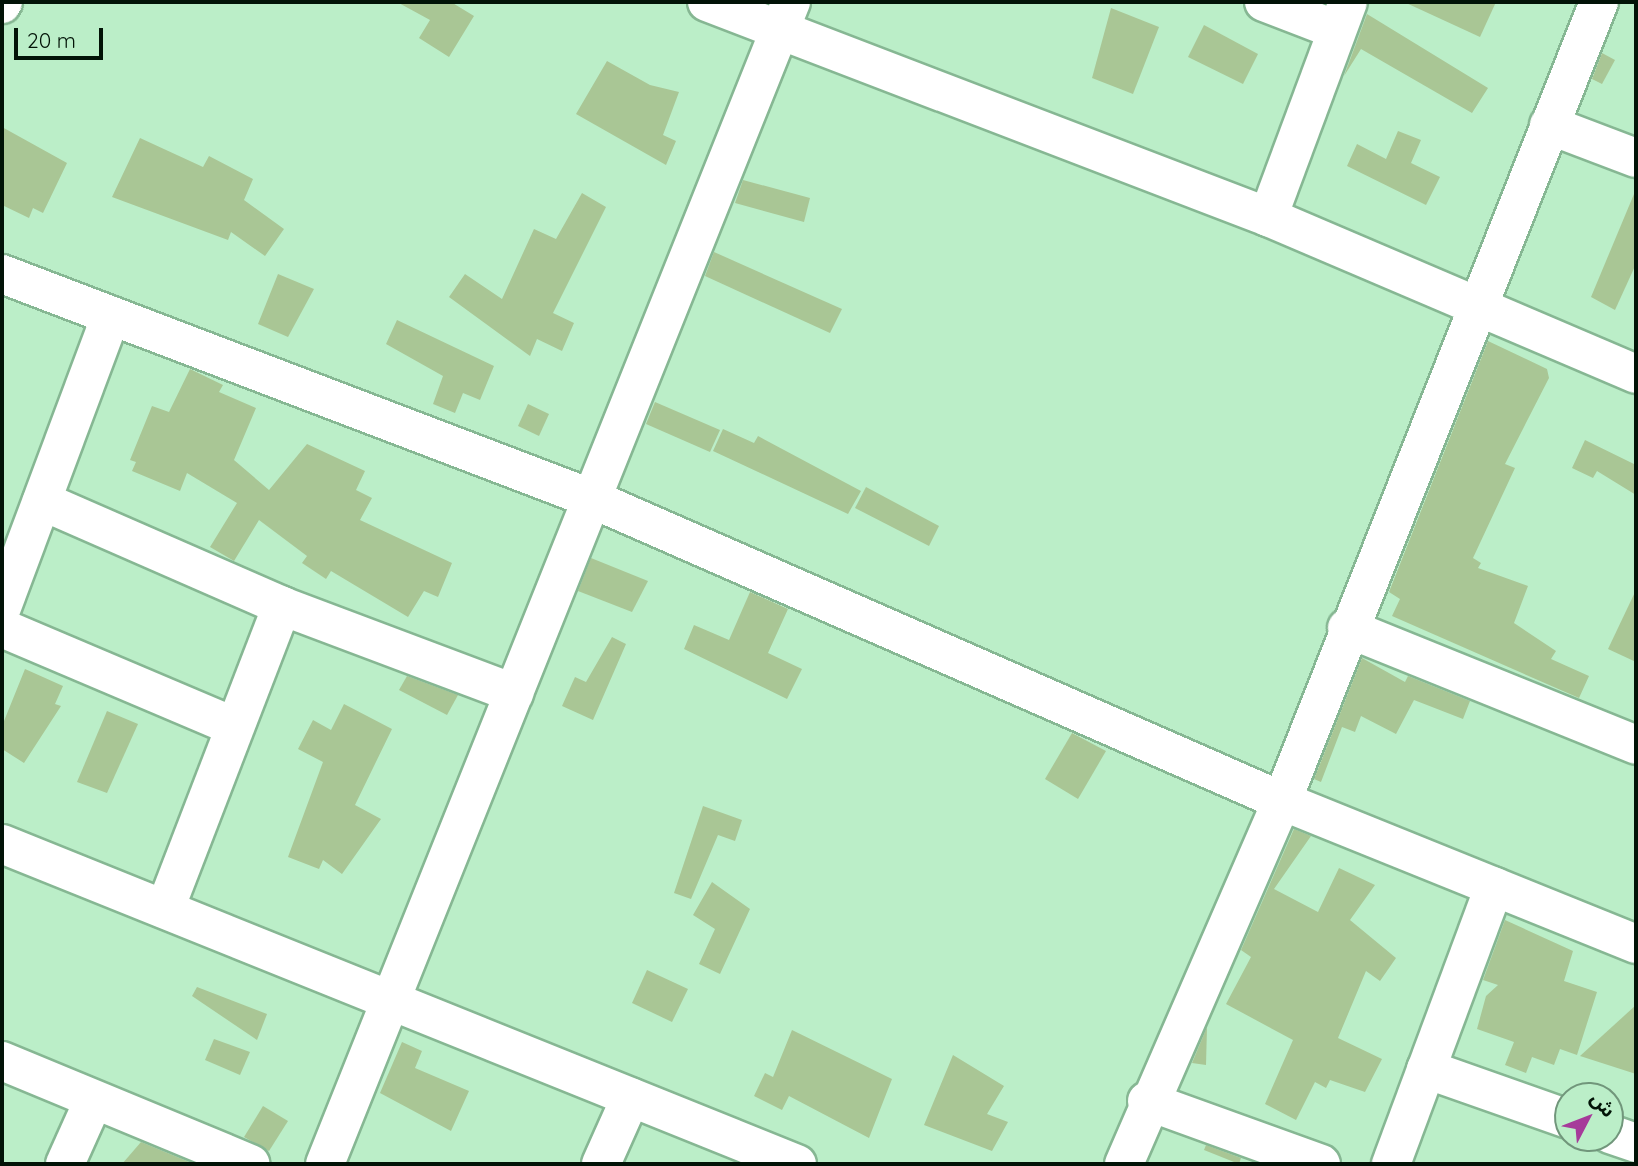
<!DOCTYPE html>
<html>
<head>
<meta charset="utf-8">
<style>
  body { margin:0 }
  #map { position:relative; width:1638px; height:1166px; overflow:hidden; background:#bbeec8; font-family:Quicksand,"Noto Sans Arabic",sans-serif }
  div>[style] { position:absolute }
  [style*='--x'] { left:calc(var(--x)*1px); top:calc(var(--y)*1px); width:calc(var(--w)*1px); rotate:calc(var(--a)*1deg) }
  .building>* { inset:0; background:#a9c695 }
  .roads { filter:drop-shadow(2px 0 #86b793) drop-shadow(-2px 0 #86b793) drop-shadow(0 2px #86b793) drop-shadow(0 -2px #86b793) }
  .minor>* { height:38px; margin:-19px; padding:0 19px; transform-origin:19px; border-radius:19px; background:#fff }
  span { translate:-50% -50%; white-space:nowrap; text-align:center; line-height:1.15; -webkit-text-stroke:5px #bbeec8; paint-order:stroke }
  .frame { position:absolute; inset:0; border:4px solid #021307; pointer-events:none }
  .north { position:absolute; left:1554px; top:1082px; width:70px; height:70px; box-sizing:border-box; background:#bbeec8; border:2px solid #71967b; border-radius:50%; rotate:48deg; font-size:19px; font-weight:700; line-height:28px; text-align:center; color:#021307 }
  .north::after { content:''; display:block; margin:auto; width:24px; height:32px; background:#a63a9a; clip-path:polygon(50% 0,100% 100%,50% 72%,0 100%) }
  .scale { position:absolute; left:14px; top:28px; width:89px; height:32px; box-sizing:border-box; border:4px solid #021307; border-top:0; padding-left:9px; font-size:21px; line-height:24px; white-space:nowrap; color:#021307; -webkit-text-stroke:5px #bbeec8; paint-order:stroke }
</style>
</head>
<body>
<div id="map">
  <div class="building">
    <i style="clip-path:polygon(397px 2px,451px 2px,474px 16px,449px 57px,419px 38px,430px 20px)"></i>
    <i style="clip-path:polygon(1404px 2px,1496px 2px,1480px 37px)"></i>
    <i style="clip-path:polygon(1111px 8px,1159px 27px,1133px 94px,1092px 78px)"></i>
    <i style="clip-path:polygon(1367px 14px,1488px 88px,1472px 113px,1361px 49px,1344px 76px)"></i>
    <i style="clip-path:polygon(1204px 25px,1258px 54px,1243px 84px,1188px 57px)"></i>
    <i style="clip-path:polygon(1602px 53px,1615px 60px,1602px 84px,1592px 79px)"></i>
    <i style="clip-path:polygon(607px 61px,650px 85px,679px 92px,663px 135px,676px 141px,666px 165px,576px 114px)"></i>
    <i style="clip-path:polygon(2px 127px,67px 163px,43px 213px,33px 208px,29px 218px,2px 205px)"></i>
    <i style="clip-path:polygon(1398px 131px,1421px 140px,1411px 163px,1440px 177px,1426px 205px,1347px 166px,1357px 144px,1386px 159px)"></i>
    <i style="clip-path:polygon(140px 138px,203px 167px,209px 156px,253px 179px,244px 200px,284px 229px,265px 256px,231px 232px,228px 240px,112px 197px)"></i>
    <i style="clip-path:polygon(743px 180px,810px 198px,804px 222px,735px 203px)"></i>
    <i style="clip-path:polygon(582px 193px,606px 207px,553px 313px,574px 323px,562px 351px,537px 339px,530px 356px,449px 297px,465px 274px,502px 299px,534px 229px,556px 239px)"></i>
    <i style="clip-path:polygon(1634px 194px,1636px 264px,1615px 310px,1591px 297px)"></i>
    <i style="clip-path:polygon(714px 252px,842px 309px,830px 333px,705px 276px)"></i>
    <i style="clip-path:polygon(278px 274px,314px 289px,288px 337px,258px 324px)"></i>
    <i style="clip-path:polygon(397px 320px,494px 366px,480px 400px,463px 393px,455px 413px,433px 404px,443px 376px,386px 344px)"></i>
    <i style="clip-path:polygon(1488px 341px,1547px 369px,1549px 378px,1505px 464px,1515px 468px,1473px 558px,1481px 563px,1478px 568px,1528px 586px,1514px 623px,1556px 651px,1551px 659px,1589px 676px,1579px 698px,1392px 616px,1400px 599px,1389px 592px)"></i>
    <i style="clip-path:polygon(190px 369px,223px 385px,219px 392px,256px 408px,234px 460px,269px 490px,307px 444px,365px 471px,356px 490px,372px 498px,360px 520px,452px 563px,438px 597px,424px 591px,408px 617px,331px 571px,326px 579px,302px 563px,307px 556px,259px 520px,234px 561px,210px 547px,237px 503px,187px 473px,180px 491px,132px 471px,136px 462px,130px 460px,152px 406px,169px 412px)"></i>
    <i style="clip-path:polygon(655px 402px,720px 430px,710px 452px,646px 424px)"></i>
    <i style="clip-path:polygon(528px 404px,549px 414px,539px 436px,518px 426px)"></i>
    <i style="clip-path:polygon(723px 429px,754px 443px,758px 436px,861px 491px,848px 514px,713px 451px)"></i>
    <i style="clip-path:polygon(1585px 440px,1636px 465px,1636px 495px,1597px 471px,1593px 478px,1572px 468px)"></i>
    <i style="clip-path:polygon(866px 487px,939px 526px,929px 546px,855px 508px)"></i>
    <i style="clip-path:polygon(591px 558px,648px 581px,632px 612px,578px 591px)"></i>
    <i style="clip-path:polygon(1636px 590px,1636px 662px,1608px 649px)"></i>
    <i style="clip-path:polygon(750px 592px,788px 609px,768px 653px,802px 669px,787px 699px,684px 649px,694px 625px,729px 640px)"></i>
    <i style="clip-path:polygon(612px 637px,626px 644px,593px 720px,562px 706px,575px 677px,586px 682px)"></i>
    <i style="clip-path:polygon(1362px 658px,1405px 682px,1408px 676px,1470px 701px,1463px 719px,1414px 700px,1396px 734px,1361px 716px,1355px 732px,1342px 727px,1321px 782px,1314px 779px)"></i>
    <i style="clip-path:polygon(25px 669px,63px 686px,55px 704px,61px 706px,24px 763px,2px 749px,2px 726px)"></i>
    <i style="clip-path:polygon(407px 676px,458px 695px,447px 715px,399px 690px)"></i>
    <i style="clip-path:polygon(344px 704px,392px 729px,355px 805px,381px 819px,342px 874px,323px 860px,319px 869px,288px 857px,323px 762px,298px 749px,313px 720px,331px 730px)"></i>
    <i style="clip-path:polygon(107px 711px,138px 724px,107px 793px,77px 782px)"></i>
    <i style="clip-path:polygon(1072px 733px,1106px 751px,1078px 799px,1045px 779px)"></i>
    <i style="clip-path:polygon(703px 806px,742px 820px,735px 841px,718px 835px,691px 899px,674px 893px)"></i>
    <i style="clip-path:polygon(1294px 829px,1311px 836px,1274px 889px,1318px 912px,1339px 868px,1375px 885px,1350px 920px,1396px 958px,1380px 981px,1366px 971px,1338px 1038px,1382px 1059px,1365px 1092px,1330px 1080px,1326px 1088px,1315px 1082px,1296px 1120px,1265px 1104px,1293px 1040px,1226px 1004px,1251px 957px,1241px 950px)"></i>
    <i style="clip-path:polygon(712px 882px,750px 909px,720px 974px,699px 964px,715px 929px,693px 915px)"></i>
    <i style="clip-path:polygon(1505px 920px,1573px 951px,1564px 981px,1597px 992px,1577px 1055px,1560px 1049px,1554px 1065px,1532px 1057px,1526px 1073px,1505px 1065px,1514px 1042px,1477px 1029px,1486px 996px,1498px 985px,1483px 980px)"></i>
    <i style="clip-path:polygon(647px 970px,688px 989px,672px 1022px,632px 1003px)"></i>
    <i style="clip-path:polygon(197px 987px,267px 1014px,257px 1040px,192px 996px)"></i>
    <i style="clip-path:polygon(1636px 1005px,1636px 1074px,1580px 1056px)"></i>
    <i style="clip-path:polygon(1207px 1027px,1206px 1065px,1192px 1063px)"></i>
    <i style="clip-path:polygon(792px 1030px,892px 1079px,869px 1138px,789px 1096px,782px 1110px,754px 1096px,765px 1073px,773px 1077px)"></i>
    <i style="clip-path:polygon(214px 1039px,250px 1052px,240px 1075px,205px 1060px)"></i>
    <i style="clip-path:polygon(402px 1042px,422px 1051px,415px 1068px,469px 1091px,451px 1131px,380px 1093px)"></i>
    <i style="clip-path:polygon(953px 1055px,1004px 1086px,987px 1114px,1008px 1122px,992px 1151px,924px 1125px)"></i>
    <i style="clip-path:polygon(263px 1106px,288px 1121px,269px 1151px,244px 1137px)"></i>
    <i style="clip-path:polygon(141px 1142px,194px 1164px,122px 1164px)"></i>
    <i style="clip-path:polygon(1206px 1145px,1241px 1158px,1239px 1164px,1204px 1150px)"></i>
  </div>
  <div class="roads">
    <div class="minor">
      <i style="--x:707;--y:2;--w:601;--a:20.97"></i>
      <i style="--x:1268;--y:217;--w:400;--a:23.1"></i>
      <i style="--x:1264;--y:2;--w:78;--a:21"></i>
      <i style="--x:2;--y:4;--w:2;--a:-63"></i>
      <i style="--x:1549;--y:125;--w:93;--a:20.8"></i>
      <i style="--x:1268;--y:217;--w:229;--a:-69.6"></i>
      <i style="--x:2;--y:274;--w:629;--a:20.85"></i>
      <i style="--x:590;--y:498;--w:755;--a:23.65"></i>
      <i style="--x:1282;--y:801;--w:382;--a:22"></i>
      <i style="--x:42;--y:501;--w:262;--a:23.6"></i>
      <i style="--x:282;--y:606;--w:248;--a:20.6"></i>
      <i style="--x:2;--y:607;--w:311;--a:-69.5"></i>
      <i style="--x:2;--y:628;--w:251;--a:23"></i>
      <i style="--x:1347;--y:628;--w:312;--a:22"></i>
      <i style="--x:2;--y:844;--w:857;--a:21.93"></i>
      <i style="--x:165;--y:909;--w:325;--a:-68.9"></i>
      <i style="--x:2;--y:1061;--w:269;--a:22.5"></i>
      <i style="--x:1426;--y:1069;--w:151;--a:19.4"></i>
      <i style="--x:1147;--y:1101;--w:185;--a:19.9"></i>
      <i style="--x:1610;--y:1134;--w:28;--a:19"></i>
      <i style="--x:65;--y:1164;--w:66;--a:-65.8"></i>
      <i style="--x:325;--y:1164;--w:1252;--a:-68.15"></i>
      <i style="--x:601;--y:1164;--w:73;--a:-65.9"></i>
      <i style="--x:1124;--y:1164;--w:396;--a:-66.5"></i>
      <i style="--x:1282;--y:801;--w:860;--a:-68.36"></i>
      <i style="--x:1391;--y:1164;--w:296;--a:-69.6"></i>
    </div>
  </div>
  <div class="frame"></div>
  <div class="north">ش</div>
  <div class="scale">20 m</div>
</div>
</body>
</html>
